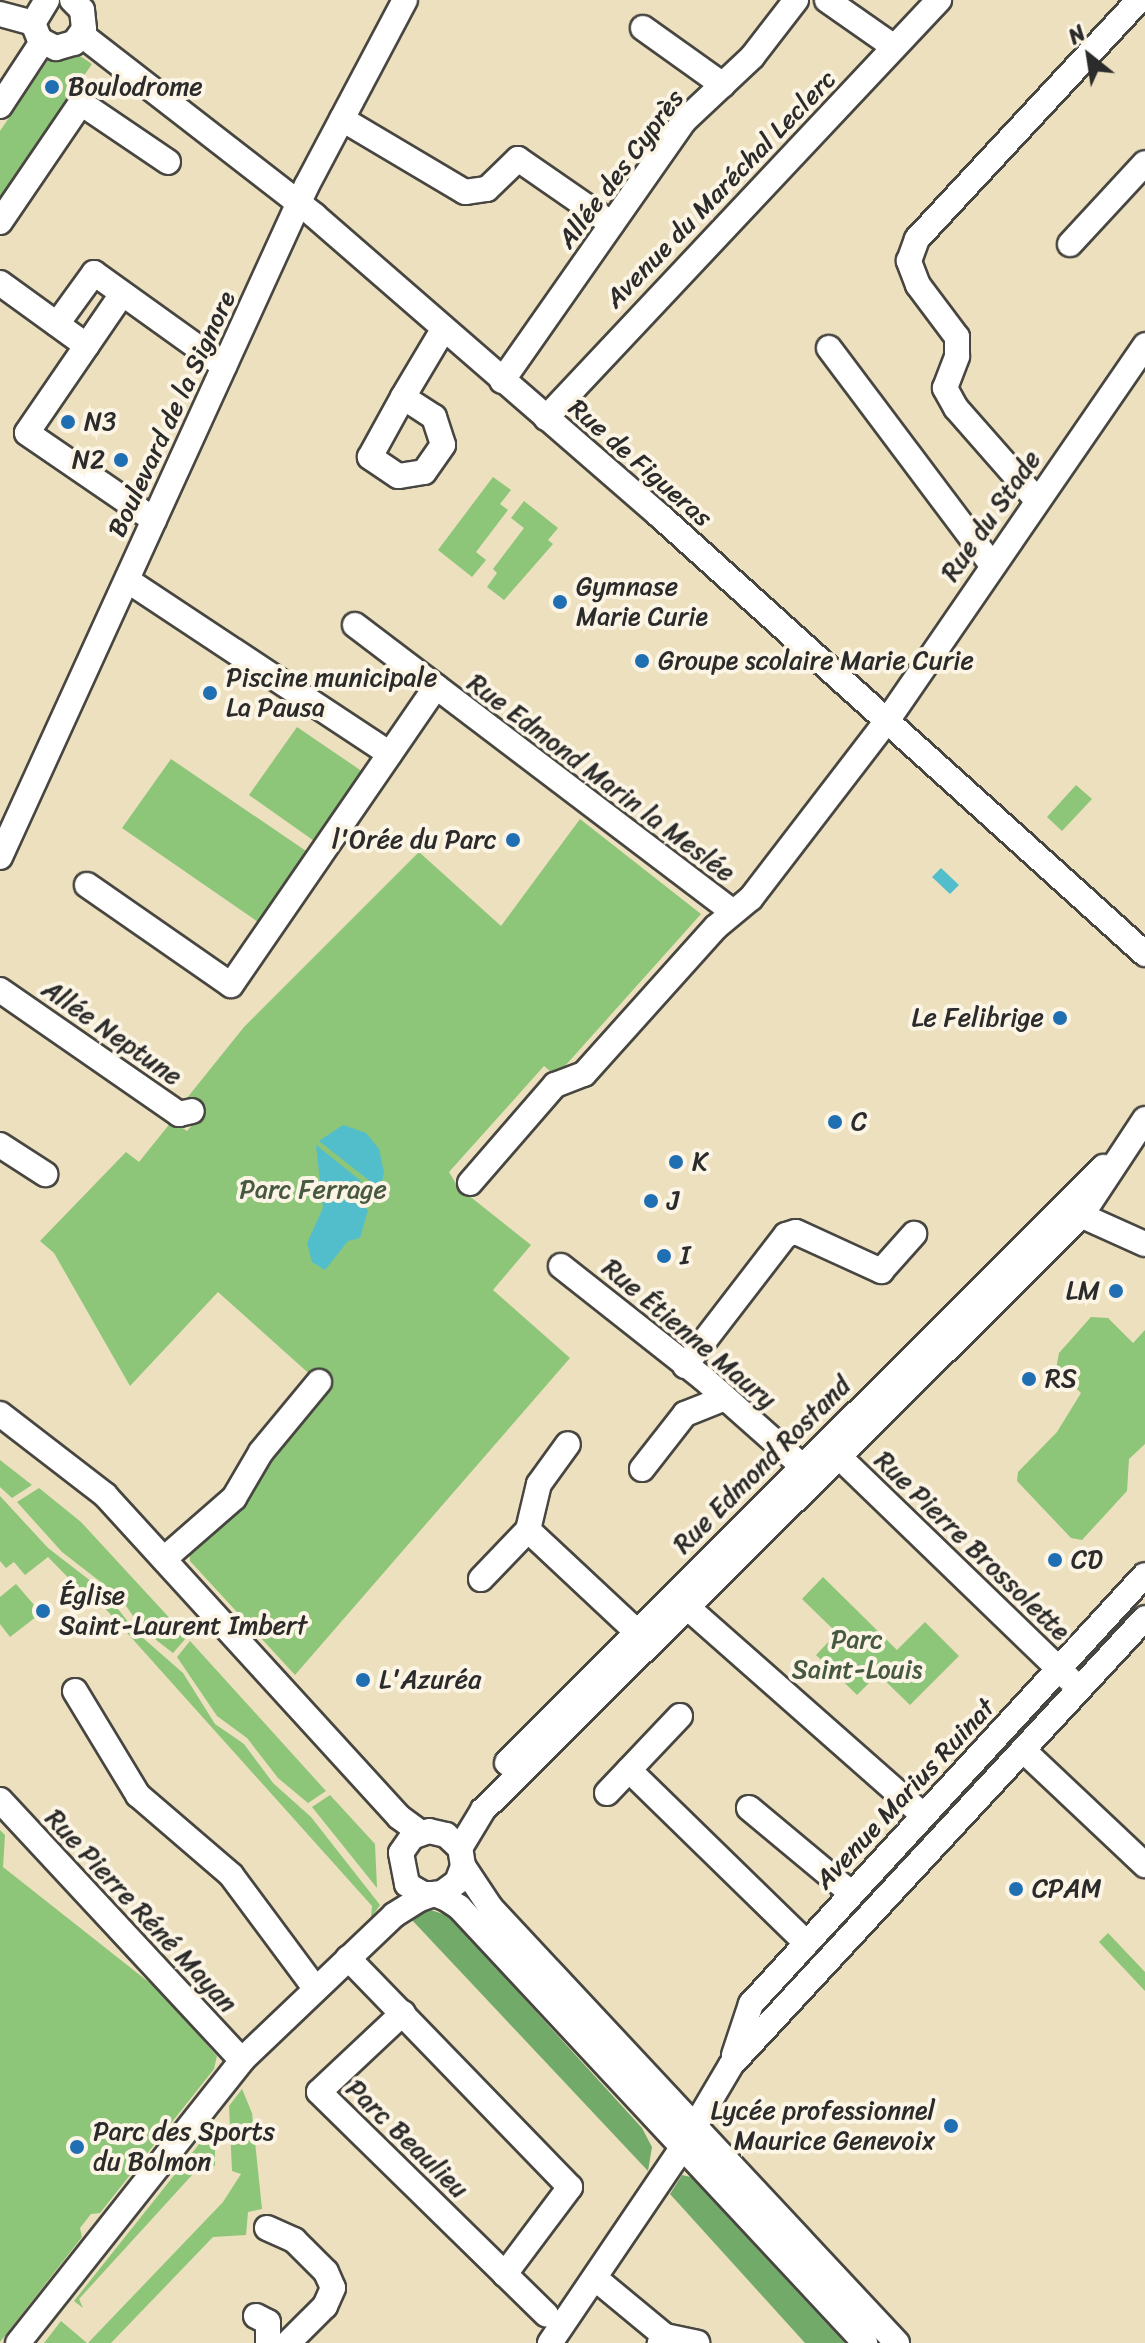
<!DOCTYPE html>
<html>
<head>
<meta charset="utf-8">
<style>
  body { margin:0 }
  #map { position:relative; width:1145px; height:2343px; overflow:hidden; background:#ece0bf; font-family:Sriracha,sans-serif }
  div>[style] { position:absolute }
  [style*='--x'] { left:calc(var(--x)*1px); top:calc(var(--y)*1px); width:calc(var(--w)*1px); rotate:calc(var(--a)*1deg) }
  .green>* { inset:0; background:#8dc579 }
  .forest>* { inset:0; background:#72aa69 }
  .water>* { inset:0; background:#52becc }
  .roads { filter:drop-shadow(2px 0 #484641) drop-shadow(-2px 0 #484641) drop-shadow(0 2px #484641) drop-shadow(0 -2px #484641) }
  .minor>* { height:24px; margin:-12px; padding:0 12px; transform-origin:12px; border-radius:12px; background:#fff }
  .dots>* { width:22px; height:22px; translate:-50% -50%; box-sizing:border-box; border:4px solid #fcf5e5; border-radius:50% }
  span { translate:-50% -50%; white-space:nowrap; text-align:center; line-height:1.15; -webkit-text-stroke:8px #fcf5e5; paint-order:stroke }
  .poi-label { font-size:26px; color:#2b2b2b }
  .left { translate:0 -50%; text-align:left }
  .right { translate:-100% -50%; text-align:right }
  .street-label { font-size:26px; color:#2b2b2b }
  .park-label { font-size:26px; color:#485942 }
  .north { position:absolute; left:1049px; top:16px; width:80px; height:80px; -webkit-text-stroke:6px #fcf5e5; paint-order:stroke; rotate:330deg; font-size:22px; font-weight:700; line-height:32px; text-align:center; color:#2b2b2b }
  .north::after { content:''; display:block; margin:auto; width:28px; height:36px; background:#2b2b2b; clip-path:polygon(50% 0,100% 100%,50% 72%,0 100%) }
</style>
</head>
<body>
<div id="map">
  <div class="green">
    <i style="clip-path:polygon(80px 56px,92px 64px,0 198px,0 131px,48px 60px)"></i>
    <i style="clip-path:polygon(493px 477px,511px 490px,500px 504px,508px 510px,476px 552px,486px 560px,472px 577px,438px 550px)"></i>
    <i style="clip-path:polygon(524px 501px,558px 528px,548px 540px,553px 544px,504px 600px,487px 587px,497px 573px,493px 569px,524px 528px,511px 518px)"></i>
    <i style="clip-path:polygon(297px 727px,366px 774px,317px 843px,249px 795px)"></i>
    <i style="clip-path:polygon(171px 759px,309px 853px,258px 922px,122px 828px)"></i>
    <i style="clip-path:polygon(1076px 785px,1092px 799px,1062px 831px,1047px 817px)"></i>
    <i style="clip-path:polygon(580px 819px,701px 914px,556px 1076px,544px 1066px,449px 1172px,458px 1187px,531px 1245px,493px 1290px,570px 1358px,295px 1675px,190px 1561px,189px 1548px,324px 1387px,218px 1292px,130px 1386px,54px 1253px,40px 1241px,126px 1152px,139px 1162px,172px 1121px,187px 1131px,199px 1117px,183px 1103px,244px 1027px,419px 852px,501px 926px)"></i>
    <i style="clip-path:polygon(1091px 1317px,1108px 1318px,1133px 1343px,1145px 1330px,1145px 1444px,1129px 1459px,1127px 1491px,1082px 1540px,1071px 1538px,1017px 1481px,1018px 1472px,1057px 1432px,1081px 1393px,1056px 1369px,1059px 1353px)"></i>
    <i style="clip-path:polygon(0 1460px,32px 1485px,12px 1498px,0 1487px)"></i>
    <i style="clip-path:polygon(39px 1488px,81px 1522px,187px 1637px,173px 1653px,142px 1629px,120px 1597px,62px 1552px,17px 1502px)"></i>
    <i style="clip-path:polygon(0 1496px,48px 1548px,105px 1592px,135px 1631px,183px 1673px,215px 1724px,244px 1744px,273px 1783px,311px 1817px,380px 1905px,371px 1918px,372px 1906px,103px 1606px,99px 1609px,48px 1557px,25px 1575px,14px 1562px,6px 1568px,0 1561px)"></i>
    <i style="clip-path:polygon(823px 1577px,897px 1650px,925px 1622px,959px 1656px,910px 1705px,878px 1674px,857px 1695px,816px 1655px,837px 1633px,802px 1599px)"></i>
    <i style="clip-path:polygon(16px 1584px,41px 1613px,10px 1637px,0 1624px,0 1597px)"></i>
    <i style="clip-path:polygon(190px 1641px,326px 1791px,308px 1803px,278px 1778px,247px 1738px,217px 1716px,177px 1657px)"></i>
    <i style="clip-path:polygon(330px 1795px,375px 1844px,377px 1888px,312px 1807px)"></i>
    <i style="clip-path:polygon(0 1830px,5px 1835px,3px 1867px,160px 1991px,217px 2056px,214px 2069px,100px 2213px,91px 2214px,80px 2228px,82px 2237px,0 2342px)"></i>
    <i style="clip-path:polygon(1108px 1933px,1145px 1972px,1145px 1991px,1099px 1942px)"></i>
    <i style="clip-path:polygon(242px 2089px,252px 2113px,262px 2209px,248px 2212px,246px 2235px,213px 2237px,111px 2343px,88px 2343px,223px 2202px,241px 2174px,232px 2171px,229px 2106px)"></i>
    <i style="clip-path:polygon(215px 2124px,215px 2166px,203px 2163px,79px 2299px,83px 2308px,74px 2301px)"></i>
    <i style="clip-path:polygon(61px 2321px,87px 2343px,44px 2343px)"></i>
  </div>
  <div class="forest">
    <i style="clip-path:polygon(428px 1909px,449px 1916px,642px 2128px,652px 2147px,648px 2171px,411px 1919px)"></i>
    <i style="clip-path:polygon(682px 2175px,691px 2177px,845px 2343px,805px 2343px,670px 2194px)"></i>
  </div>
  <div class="water">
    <i style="clip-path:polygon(941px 868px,959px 885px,950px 894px,932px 877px)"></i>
    <i style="clip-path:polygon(343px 1125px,366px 1133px,379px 1149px,384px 1173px,380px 1189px,319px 1141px)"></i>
    <i style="clip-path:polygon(316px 1145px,361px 1181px,353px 1197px,368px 1210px,360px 1238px,348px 1241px,325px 1270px,312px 1262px,307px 1243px,323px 1208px)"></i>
  </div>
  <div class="roads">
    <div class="minor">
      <i style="--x:47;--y:0;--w:27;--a:121"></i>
      <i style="--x:33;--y:23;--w:18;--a:68"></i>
      <i style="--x:40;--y:40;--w:18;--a:27"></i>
      <i style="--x:56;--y:48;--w:19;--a:-16"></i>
      <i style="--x:74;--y:43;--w:17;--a:-54"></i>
      <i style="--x:84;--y:29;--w:19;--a:-96"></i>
      <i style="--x:82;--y:10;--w:14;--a:-135"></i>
      <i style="--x:827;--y:0;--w:82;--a:35"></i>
      <i style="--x:0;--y:14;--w:34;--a:15"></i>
      <i style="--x:643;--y:28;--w:98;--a:35.5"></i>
      <i style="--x:82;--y:35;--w:295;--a:37.8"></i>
      <i style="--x:315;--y:216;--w:456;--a:41"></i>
      <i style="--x:659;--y:515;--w:655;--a:42.09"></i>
      <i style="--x:0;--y:106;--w:77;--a:-56.7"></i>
      <i style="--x:342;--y:119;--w:143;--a:30.7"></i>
      <i style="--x:465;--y:192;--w:22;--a:-8"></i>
      <i style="--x:487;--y:189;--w:43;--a:-44.1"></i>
      <i style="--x:518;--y:159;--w:114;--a:34.7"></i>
      <i style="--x:0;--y:222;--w:144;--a:-55.8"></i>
      <i style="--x:81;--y:103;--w:105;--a:34.1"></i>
      <i style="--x:1070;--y:244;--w:110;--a:-47.2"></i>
      <i style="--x:0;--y:283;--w:107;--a:35.9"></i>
      <i style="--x:122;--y:294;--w:168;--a:124.4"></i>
      <i style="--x:27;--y:433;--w:154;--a:34.4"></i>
      <i style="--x:57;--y:324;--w:63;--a:-54"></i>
      <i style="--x:94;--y:273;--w:160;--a:35.6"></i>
      <i style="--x:829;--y:348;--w:271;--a:53.1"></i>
      <i style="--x:502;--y:381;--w:319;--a:-55"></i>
      <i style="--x:685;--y:120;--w:92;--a:-43.2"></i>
      <i style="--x:752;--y:57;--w:72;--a:-52.3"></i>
      <i style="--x:403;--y:397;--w:37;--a:33"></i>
      <i style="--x:434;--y:417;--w:29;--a:72"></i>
      <i style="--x:443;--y:445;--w:33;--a:125"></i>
      <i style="--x:424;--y:472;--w:26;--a:171"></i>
      <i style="--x:398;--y:476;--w:34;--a:-146"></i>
      <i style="--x:370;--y:457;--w:68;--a:-61.2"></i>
      <i style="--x:403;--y:397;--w:78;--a:-59.2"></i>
      <i style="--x:546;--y:418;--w:574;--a:-46.77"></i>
      <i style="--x:1036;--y:499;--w:121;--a:-131.3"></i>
      <i style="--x:956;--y:408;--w:23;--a:-119"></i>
      <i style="--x:945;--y:388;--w:34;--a:-69"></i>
      <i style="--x:957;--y:356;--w:19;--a:-90"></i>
      <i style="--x:957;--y:337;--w:65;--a:-126.9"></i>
      <i style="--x:918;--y:285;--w:26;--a:-111"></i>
      <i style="--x:909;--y:261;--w:23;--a:-70"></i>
      <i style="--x:917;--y:239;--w:326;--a:-47.1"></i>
      <i style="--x:127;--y:580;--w:315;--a:33.5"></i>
      <i style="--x:355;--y:625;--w:473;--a:37.2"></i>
      <i style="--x:0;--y:857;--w:739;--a:-65.45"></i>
      <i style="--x:307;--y:185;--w:209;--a:-62.1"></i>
      <i style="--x:87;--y:885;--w:175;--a:34.8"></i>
      <i style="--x:231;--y:985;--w:362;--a:-55.5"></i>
      <i style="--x:0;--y:990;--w:218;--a:34.7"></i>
      <i style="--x:179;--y:1114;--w:13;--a:-13"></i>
      <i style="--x:0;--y:1145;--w:54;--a:32.8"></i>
      <i style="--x:470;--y:1183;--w:130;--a:-49.1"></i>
      <i style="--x:555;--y:1085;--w:31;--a:-21"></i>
      <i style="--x:584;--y:1074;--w:198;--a:-48.1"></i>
      <i style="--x:716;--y:927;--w:45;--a:-39.6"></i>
      <i style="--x:751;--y:898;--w:223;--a:-52.5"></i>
      <i style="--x:887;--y:721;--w:456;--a:-55.5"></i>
      <i style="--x:1067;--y:1209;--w:85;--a:24.2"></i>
      <i style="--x:561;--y:1266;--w:181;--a:38.3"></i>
      <i style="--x:703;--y:1378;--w:144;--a:41.6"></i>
      <i style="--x:685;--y:1366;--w:165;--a:-52.4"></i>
      <i style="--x:786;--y:1235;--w:10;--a:-17"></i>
      <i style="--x:796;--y:1232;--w:94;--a:24.6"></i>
      <i style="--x:881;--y:1271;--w:50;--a:-48.3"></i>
      <i style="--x:0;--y:1414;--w:133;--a:37.6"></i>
      <i style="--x:105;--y:1495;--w:436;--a:47.6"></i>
      <i style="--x:399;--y:1817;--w:27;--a:36"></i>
      <i style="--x:828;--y:1446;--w:335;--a:44"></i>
      <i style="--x:642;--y:1469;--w:70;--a:-52"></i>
      <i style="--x:685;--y:1414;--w:43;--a:-21.8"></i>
      <i style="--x:528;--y:1530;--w:47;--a:-76.6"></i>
      <i style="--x:539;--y:1484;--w:49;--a:-54.1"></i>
      <i style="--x:164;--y:1559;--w:93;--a:-41.1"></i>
      <i style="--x:234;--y:1498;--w:53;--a:-59.6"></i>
      <i style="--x:261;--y:1452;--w:91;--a:-50.4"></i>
      <i style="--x:481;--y:1579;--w:68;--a:-46.2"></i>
      <i style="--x:528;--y:1530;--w:148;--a:43.1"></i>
      <i style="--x:687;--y:1607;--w:315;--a:41.4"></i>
      <i style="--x:75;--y:1691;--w:122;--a:58.8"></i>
      <i style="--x:138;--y:1795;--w:123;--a:40.7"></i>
      <i style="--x:231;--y:1875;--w:141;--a:53.4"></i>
      <i style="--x:1023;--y:1750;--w:168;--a:43.3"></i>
      <i style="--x:507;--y:1763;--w:843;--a:-45"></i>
      <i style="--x:629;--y:1770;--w:248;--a:44.3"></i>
      <i style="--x:607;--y:1793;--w:106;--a:-46.5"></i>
      <i style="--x:0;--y:1800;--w:355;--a:47.1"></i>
      <i style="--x:749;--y:1808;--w:133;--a:39.8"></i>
      <i style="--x:460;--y:1848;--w:44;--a:-58.8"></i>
      <i style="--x:483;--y:1810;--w:843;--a:-44.81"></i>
      <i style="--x:1081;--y:1216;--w:116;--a:-56.6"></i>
      <i style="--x:463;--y:1866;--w:50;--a:56.3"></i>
      <i style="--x:491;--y:1908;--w:595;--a:46.97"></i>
      <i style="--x:348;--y:1958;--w:319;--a:45.9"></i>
      <i style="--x:570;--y:2187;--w:109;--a:126.8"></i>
      <i style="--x:403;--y:2013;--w:115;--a:136.8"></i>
      <i style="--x:319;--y:2092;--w:318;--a:44.4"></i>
      <i style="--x:734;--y:2055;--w:54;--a:-71.6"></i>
      <i style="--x:751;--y:2004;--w:582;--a:-47.44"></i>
      <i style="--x:267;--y:2228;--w:30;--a:24"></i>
      <i style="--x:294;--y:2240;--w:45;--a:45"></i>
      <i style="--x:326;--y:2272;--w:17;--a:66"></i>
      <i style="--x:333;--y:2288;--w:20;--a:114"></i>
      <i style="--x:325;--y:2306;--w:52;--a:135"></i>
      <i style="--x:596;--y:2279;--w:89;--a:39.6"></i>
      <i style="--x:665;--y:2336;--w:9;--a:126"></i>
      <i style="--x:256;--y:2316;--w:13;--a:27"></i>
      <i style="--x:268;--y:2322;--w:21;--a:90"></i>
      <i style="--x:665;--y:2336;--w:33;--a:12"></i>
      <i style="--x:18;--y:2343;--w:361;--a:-51.6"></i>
      <i style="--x:242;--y:2060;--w:210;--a:-43.6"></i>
      <i style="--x:394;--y:1915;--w:31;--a:-32"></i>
      <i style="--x:420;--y:1899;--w:15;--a:-20"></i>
      <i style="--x:434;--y:1894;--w:8;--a:-7"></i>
      <i style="--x:442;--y:1893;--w:19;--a:-36"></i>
      <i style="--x:457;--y:1882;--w:17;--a:-69"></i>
      <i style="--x:463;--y:1866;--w:18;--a:-99"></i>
      <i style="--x:460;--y:1848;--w:19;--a:-137"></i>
      <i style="--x:446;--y:1835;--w:17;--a:-167"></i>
      <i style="--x:429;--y:1831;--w:18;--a:161"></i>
      <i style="--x:412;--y:1837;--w:19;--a:125"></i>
      <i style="--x:401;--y:1853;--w:32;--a:79"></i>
      <i style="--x:407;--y:1884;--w:11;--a:34"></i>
      <i style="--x:416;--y:1890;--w:9;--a:27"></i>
      <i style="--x:424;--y:1894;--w:10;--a:0"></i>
      <i style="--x:434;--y:1894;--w:12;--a:20"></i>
      <i style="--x:445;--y:1898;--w:17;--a:33"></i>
      <i style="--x:459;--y:1907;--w:596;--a:47.04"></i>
      <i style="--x:550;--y:2343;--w:235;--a:-55.9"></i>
      <i style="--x:682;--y:2148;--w:96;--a:-59.4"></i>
      <i style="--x:731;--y:2065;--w:609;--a:-47.19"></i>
    </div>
  </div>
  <div class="dots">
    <i style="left:52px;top:87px;background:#1f6fb2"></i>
    <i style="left:68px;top:422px;background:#1f6fb2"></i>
    <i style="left:121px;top:460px;background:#1f6fb2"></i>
    <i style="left:560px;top:602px;background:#1f6fb2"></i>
    <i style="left:642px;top:661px;background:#1f6fb2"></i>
    <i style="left:210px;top:693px;background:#1f6fb2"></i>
    <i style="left:513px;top:840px;background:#1f6fb2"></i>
    <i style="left:1060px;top:1018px;background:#1f6fb2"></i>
    <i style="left:835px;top:1122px;background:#1f6fb2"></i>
    <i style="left:676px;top:1162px;background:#1f6fb2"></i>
    <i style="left:651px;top:1201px;background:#1f6fb2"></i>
    <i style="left:664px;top:1256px;background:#1f6fb2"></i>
    <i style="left:1116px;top:1291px;background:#1f6fb2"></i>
    <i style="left:1029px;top:1379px;background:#1f6fb2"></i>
    <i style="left:1055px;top:1560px;background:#1f6fb2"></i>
    <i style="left:43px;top:1611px;background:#1f6fb2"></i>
    <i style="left:363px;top:1680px;background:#1f6fb2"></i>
    <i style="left:1016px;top:1889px;background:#1f6fb2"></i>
    <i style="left:951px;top:2126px;background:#1f6fb2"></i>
    <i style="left:77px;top:2147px;background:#1f6fb2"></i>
  </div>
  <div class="poi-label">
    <span class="left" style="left:68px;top:87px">Boulodrome</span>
    <span class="left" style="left:84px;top:422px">N3</span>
    <span class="right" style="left:105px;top:460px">N2</span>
    <span class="left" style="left:576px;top:602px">Gymnase<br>Marie Curie</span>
    <span class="left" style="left:658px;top:661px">Groupe scolaire Marie Curie</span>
    <span class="left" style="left:226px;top:693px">Piscine municipale<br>La Pausa</span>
    <span class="right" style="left:497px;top:840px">l'Orée du Parc</span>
    <span class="right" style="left:1044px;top:1018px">Le Felibrige</span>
    <span class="left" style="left:851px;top:1122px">C</span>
    <span class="left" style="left:692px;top:1162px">K</span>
    <span class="left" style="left:667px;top:1201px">J</span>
    <span class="left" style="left:680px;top:1256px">I</span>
    <span class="right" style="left:1100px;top:1291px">LM</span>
    <span class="left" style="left:1045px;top:1379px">RS</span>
    <span class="left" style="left:1071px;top:1560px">CD</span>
    <span class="left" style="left:59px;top:1611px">Église<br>Saint-Laurent Imbert</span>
    <span class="left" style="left:379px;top:1680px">L'Azuréa</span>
    <span class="left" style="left:1032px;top:1889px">CPAM</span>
    <span class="right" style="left:935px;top:2126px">Lycée professionnel<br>Maurice Genevoix</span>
    <span class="left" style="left:93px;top:2147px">Parc des Sports<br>du Bolmon</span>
  </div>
  <div class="street-label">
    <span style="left:621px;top:169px;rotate:-53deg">Allée des Cyprès</span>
    <span style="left:721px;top:189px;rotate:-46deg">Avenue du Maréchal Leclerc</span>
    <span style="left:172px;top:414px;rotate:-65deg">Boulevard de la Signore</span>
    <span style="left:640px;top:463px;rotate:41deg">Rue de Figueras</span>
    <span style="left:991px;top:516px;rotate:-55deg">Rue du Stade</span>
    <span style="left:601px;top:778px;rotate:37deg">Rue Edmond Marin la Meslée</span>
    <span style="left:112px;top:1033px;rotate:35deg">Allée Neptune</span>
    <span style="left:689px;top:1334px;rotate:40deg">Rue Étienne Maury</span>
    <span style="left:762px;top:1465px;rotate:-45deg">Rue Edmond Rostand</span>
    <span style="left:972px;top:1546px;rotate:44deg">Rue Pierre Brossolette</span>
    <span style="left:905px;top:1794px;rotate:-47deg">Avenue Marius Ruinat</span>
    <span style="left:141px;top:1911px;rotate:47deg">Rue Pierre Réné Mayan</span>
    <span style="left:407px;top:2139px;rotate:44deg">Parc Beaulieu</span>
  </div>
  <div class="park-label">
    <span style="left:313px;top:1190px">Parc Ferrage</span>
    <span style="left:857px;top:1655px">Parc<br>Saint-Louis</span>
  </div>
  <div class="north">N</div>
</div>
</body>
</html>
